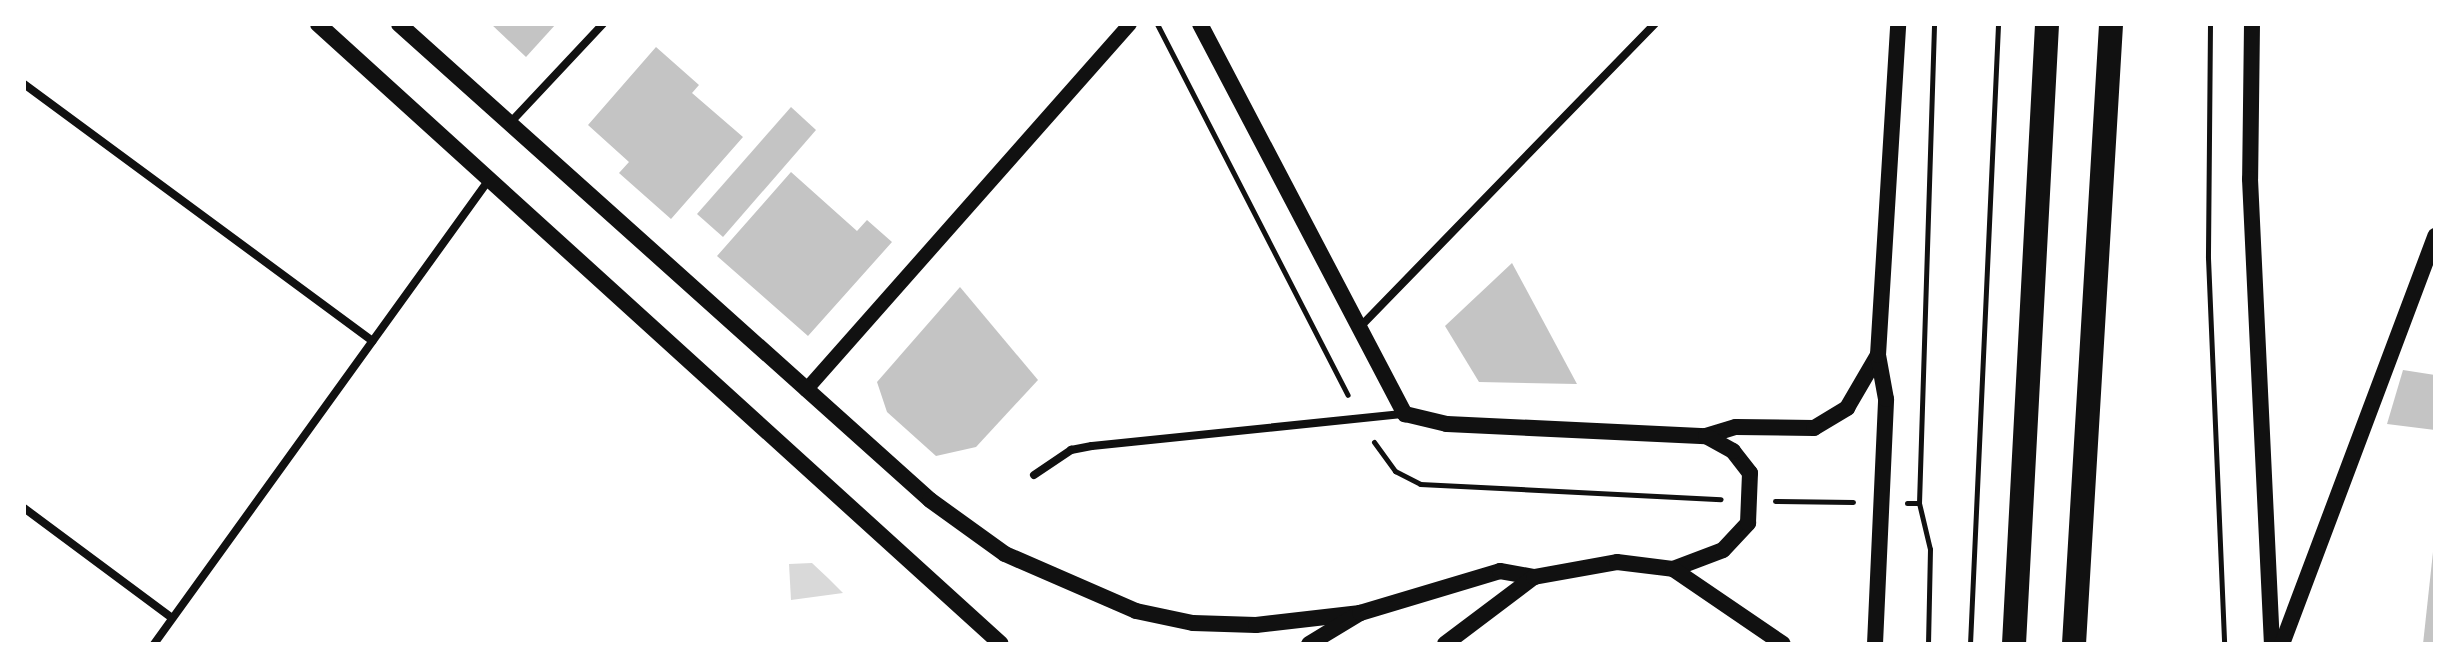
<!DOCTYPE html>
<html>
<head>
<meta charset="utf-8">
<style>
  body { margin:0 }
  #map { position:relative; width:2459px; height:668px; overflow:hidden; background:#fff; font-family:Figtree,sans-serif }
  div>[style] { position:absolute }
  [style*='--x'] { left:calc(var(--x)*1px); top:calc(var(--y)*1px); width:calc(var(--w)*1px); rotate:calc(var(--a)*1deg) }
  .water>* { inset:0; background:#d9d9d9 }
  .building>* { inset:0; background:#c4c4c4 }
  .path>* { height:5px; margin:-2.5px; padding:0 2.5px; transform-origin:2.5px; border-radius:2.5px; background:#111 }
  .minor>* { height:8px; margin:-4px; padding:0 4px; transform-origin:4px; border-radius:4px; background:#111 }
  .tertiary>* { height:14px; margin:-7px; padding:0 7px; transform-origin:7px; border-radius:7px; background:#111 }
  .secondary>* { height:16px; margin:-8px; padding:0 8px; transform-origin:8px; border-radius:8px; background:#111 }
  .motorway>* { height:24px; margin:-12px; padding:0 12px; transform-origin:12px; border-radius:12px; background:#111 }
  span { translate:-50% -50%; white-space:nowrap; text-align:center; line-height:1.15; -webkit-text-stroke:7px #fff; paint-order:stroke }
  .frame { position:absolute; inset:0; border:26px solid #fff; pointer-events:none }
</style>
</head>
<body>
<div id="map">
  <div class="water">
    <i style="clip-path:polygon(812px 563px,829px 579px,843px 593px,791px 600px,789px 564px)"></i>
  </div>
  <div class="building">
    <i style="clip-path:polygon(491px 24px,556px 24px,526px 57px)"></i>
    <i style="clip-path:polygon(656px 47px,699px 85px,692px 93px,743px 137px,671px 219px,619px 173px,629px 162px,588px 125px)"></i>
    <i style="clip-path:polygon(791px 107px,816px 130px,723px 237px,697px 214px)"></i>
    <i style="clip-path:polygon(791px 172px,857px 231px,867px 220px,892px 242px,808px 336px,717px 256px)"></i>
    <i style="clip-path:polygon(1512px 263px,1577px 384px,1479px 382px,1445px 326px)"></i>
    <i style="clip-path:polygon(960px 287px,1038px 380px,976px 447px,936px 456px,887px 412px,877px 382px)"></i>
    <i style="clip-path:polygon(2403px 370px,2435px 375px,2435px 430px,2387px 424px)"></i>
    <i style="clip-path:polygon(2433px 552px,2435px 644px,2423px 644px)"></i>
  </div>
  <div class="path">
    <i style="--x:1157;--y:24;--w:417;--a:62.8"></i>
    <i style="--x:2210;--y:24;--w:234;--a:90.5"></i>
    <i style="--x:2208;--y:258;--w:386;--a:87.6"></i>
    <i style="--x:1374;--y:442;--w:36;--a:54"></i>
    <i style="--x:1395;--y:471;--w:28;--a:27"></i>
    <i style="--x:1420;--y:484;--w:301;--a:2.9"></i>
    <i style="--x:1775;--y:501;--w:78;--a:0.7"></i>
    <i style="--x:1907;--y:503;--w:12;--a:0"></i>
    <i style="--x:1919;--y:503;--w:47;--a:76.6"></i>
    <i style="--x:1930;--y:549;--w:95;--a:91.2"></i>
    <i style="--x:1919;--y:503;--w:479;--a:-88.2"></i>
    <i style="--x:1970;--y:644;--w:621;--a:-87.41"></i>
  </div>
  <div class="minor">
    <i style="--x:24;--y:84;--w:433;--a:36.4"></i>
    <i style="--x:509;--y:124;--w:137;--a:-46.8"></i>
    <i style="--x:1360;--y:327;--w:423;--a:-45.8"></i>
    <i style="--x:1034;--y:475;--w:45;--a:-34"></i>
    <i style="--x:1071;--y:450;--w:21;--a:-11"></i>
    <i style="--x:1092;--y:446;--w:314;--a:-5.9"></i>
    <i style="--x:24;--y:508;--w:184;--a:36.6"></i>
    <i style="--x:154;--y:644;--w:571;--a:-54.19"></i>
  </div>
  <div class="tertiary">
    <i style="--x:806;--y:390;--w:489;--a:-48.5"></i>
  </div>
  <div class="secondary">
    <i style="--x:318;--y:24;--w:922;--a:42.23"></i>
    <i style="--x:399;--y:24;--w:713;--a:41.87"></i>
    <i style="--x:930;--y:500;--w:92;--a:35.8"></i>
    <i style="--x:1005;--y:554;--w:143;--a:23.5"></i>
    <i style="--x:1136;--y:611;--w:58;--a:11.9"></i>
    <i style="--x:1193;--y:623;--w:63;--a:1.8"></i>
    <i style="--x:1256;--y:625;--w:105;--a:-6.6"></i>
    <i style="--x:1200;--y:24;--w:441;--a:62.3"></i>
    <i style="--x:1405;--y:414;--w:43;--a:13.4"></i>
    <i style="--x:1447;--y:424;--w:259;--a:2.7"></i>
    <i style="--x:1706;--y:436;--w:31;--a:-17"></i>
    <i style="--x:1736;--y:427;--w:78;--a:0.7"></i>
    <i style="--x:1814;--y:428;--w:39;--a:-31"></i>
    <i style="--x:1847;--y:408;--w:61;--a:-59.7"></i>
    <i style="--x:2252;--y:24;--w:155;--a:90.7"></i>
    <i style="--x:2250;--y:179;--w:466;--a:87.3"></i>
    <i style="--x:1673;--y:569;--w:53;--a:-20.8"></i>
    <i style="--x:1723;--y:550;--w:37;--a:-47"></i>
    <i style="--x:1748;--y:523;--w:50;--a:-87.7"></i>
    <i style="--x:1750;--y:473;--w:28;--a:-128"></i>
    <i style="--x:1733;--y:451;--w:31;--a:-151"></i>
    <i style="--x:1309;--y:644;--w:60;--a:-31.3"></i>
    <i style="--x:1360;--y:613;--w:146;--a:-16.7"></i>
    <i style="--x:1500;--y:571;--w:35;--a:10"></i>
    <i style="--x:1445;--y:644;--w:111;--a:-37"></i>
    <i style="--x:1534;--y:577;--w:84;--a:-10.2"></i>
    <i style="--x:1617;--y:562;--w:56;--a:7.1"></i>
    <i style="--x:1673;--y:569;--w:133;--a:34.3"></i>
    <i style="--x:1875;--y:644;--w:245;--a:-87.4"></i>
    <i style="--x:1886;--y:399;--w:45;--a:-100.3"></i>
    <i style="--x:1878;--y:355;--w:332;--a:-86.5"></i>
    <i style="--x:2282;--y:644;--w:436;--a:-69.4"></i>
  </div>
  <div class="motorway">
    <i style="--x:2014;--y:644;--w:621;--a:-86.95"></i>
    <i style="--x:2074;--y:644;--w:621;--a:-86.58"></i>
  </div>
  <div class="frame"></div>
</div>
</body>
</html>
